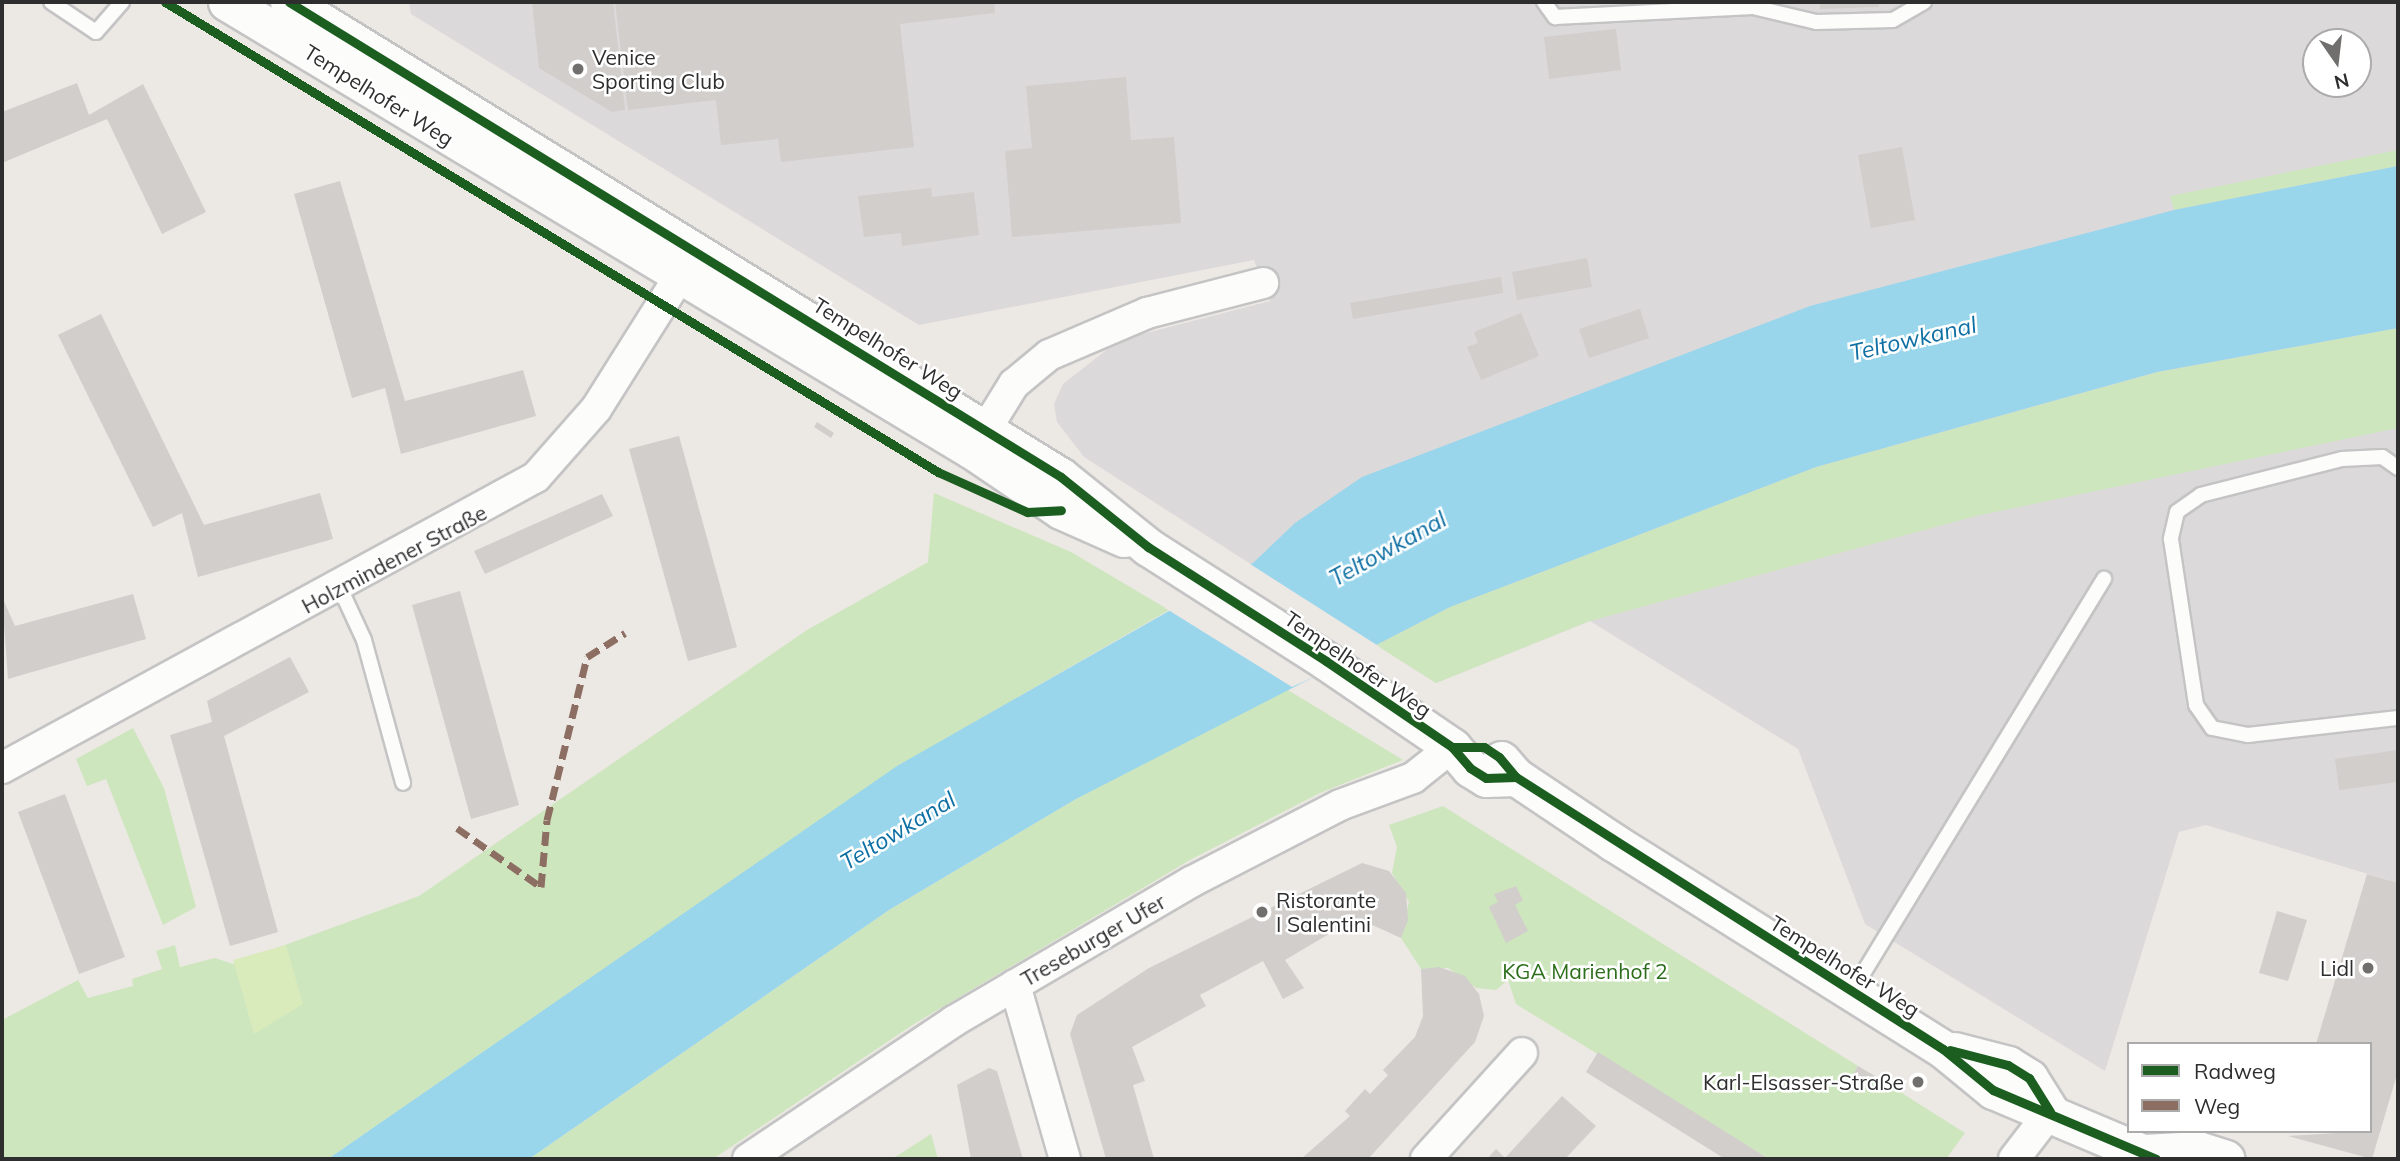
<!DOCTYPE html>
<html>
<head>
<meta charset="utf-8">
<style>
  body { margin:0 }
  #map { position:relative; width:2400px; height:1161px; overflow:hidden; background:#ece8e4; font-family:Mulish,sans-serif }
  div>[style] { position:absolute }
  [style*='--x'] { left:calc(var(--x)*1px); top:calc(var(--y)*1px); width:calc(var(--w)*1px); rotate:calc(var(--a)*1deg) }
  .industrial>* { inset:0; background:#dcd9db }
  .green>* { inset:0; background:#cee6be }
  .pitch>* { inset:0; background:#d9eabb }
  .water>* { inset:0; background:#99d6ec }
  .pier>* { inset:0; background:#ece8e4 }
  .building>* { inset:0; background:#d1cecb }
  .roads { filter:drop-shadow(2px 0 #c5c4c5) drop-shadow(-2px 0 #c5c4c5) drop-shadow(0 2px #c5c4c5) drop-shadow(0 -2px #c5c4c5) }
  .service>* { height:14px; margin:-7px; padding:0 7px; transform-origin:7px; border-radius:7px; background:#fcfcfb }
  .minor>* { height:30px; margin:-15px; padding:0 15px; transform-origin:15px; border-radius:15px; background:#fcfcfb }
  .tertiary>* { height:37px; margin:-18.5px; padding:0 18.5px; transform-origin:18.5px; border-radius:18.5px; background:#fcfcfb }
  .quiet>* { height:7px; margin-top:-3.5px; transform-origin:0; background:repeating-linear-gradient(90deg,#8d6e63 0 14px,transparent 0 21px) }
  .cycleway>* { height:9px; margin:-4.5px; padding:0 4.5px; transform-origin:4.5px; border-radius:4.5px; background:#1b5e20 }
  .dots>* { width:19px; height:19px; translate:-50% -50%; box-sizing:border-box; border:4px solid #fff; border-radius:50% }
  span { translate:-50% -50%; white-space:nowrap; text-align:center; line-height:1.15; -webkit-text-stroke:5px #fff; paint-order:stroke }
  .poi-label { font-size:21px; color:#2e2e2e }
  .left { translate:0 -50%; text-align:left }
  .right { translate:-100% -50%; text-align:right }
  .street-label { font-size:21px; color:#2e2e2e }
  .park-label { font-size:21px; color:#2c6e1b }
  .water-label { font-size:23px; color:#0d6fa3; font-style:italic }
  .frame { position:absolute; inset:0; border:4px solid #2e2e2e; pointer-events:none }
  .legend { position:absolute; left:2127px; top:1042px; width:245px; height:91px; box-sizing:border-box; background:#fff; border:2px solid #ababab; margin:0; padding:9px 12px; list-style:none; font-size:21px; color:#2e2e2e }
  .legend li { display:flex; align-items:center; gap:14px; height:35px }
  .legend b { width:35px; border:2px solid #ababab }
  .north { position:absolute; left:2302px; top:28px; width:70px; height:70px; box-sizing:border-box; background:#fff; border:2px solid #ababab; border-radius:50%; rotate:166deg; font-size:19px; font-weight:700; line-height:28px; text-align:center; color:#2e2e2e }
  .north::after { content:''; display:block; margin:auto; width:24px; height:32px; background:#706f6e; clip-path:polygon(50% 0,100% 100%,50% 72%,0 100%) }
</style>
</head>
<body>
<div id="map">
  <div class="industrial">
    <i style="clip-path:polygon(evenodd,409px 2px,2398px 2px,2398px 883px,2206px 825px,2179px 832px,2105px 1071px,1865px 924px,1798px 749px,1590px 621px,1436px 683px,1084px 457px,1057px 422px,1054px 404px,1063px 384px,1119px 340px,1270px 301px,1254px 260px,919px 325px,411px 14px,409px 2px,2316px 42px,2358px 42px,2358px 84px,2316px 84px,2316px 42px)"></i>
  </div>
  <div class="green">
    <i style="clip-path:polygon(2398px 150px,2398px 166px,2174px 210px,2170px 196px)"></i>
    <i style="clip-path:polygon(2398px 328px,2398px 428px,1976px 516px,1590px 621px,1436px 683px,1376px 645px,1450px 607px,1816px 467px,2158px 372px)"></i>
    <i style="clip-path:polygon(934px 493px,1071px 552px,1169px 610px,897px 767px,328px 1159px,2px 1159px,2px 1020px,78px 980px,88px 998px,133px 986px,132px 979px,162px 969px,156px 951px,175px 945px,180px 967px,215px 958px,233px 964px,419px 896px,807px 630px,928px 562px)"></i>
    <i style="clip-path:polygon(1283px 687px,1403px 760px,1320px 793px,1190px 860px,914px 1024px,713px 1159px,529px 1159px,889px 910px,1076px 799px)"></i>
    <i style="clip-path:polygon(133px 728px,164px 788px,196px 907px,163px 925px,106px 779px,87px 786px,76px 759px)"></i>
    <i style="clip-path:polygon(1443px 806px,1858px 1066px,1854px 1074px,1870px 1083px,1875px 1076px,1965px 1133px,1946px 1159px,1769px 1159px,1516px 1004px,1508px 980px,1496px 990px,1476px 988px,1448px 968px,1421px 969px,1401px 938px,1409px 902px,1392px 873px,1397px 847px,1389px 825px)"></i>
    <i style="clip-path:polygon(931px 1134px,938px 1159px,892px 1159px)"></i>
  </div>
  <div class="pitch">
    <i style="clip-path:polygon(286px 945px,303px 1004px,254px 1034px,233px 960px)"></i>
  </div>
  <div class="water">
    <i style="clip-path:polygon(2398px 166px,2398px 328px,2157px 372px,1816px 467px,1450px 607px,1076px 799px,889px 910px,529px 1159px,328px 1159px,897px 766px,1253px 563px,1295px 523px,1362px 477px,1810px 306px,2174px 210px)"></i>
  </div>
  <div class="pier">
    <i style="clip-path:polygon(1247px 562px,1380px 647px,1292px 687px,1165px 608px)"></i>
  </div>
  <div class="building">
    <i style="clip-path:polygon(532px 2px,613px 2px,625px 110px,612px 112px,539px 68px)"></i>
    <i style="clip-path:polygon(615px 2px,994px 2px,995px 13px,900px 24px,914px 147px,781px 162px,778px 139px,721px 145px,716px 100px,628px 110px)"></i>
    <i style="clip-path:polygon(1820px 2px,1879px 2px,1879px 7px,1820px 9px)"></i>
    <i style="clip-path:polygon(1616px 29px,1621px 70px,1549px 79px,1544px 37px)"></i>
    <i style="clip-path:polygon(1126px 77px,1131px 140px,1174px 137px,1181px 223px,1012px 237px,1005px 151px,1032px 148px,1026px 86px)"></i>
    <i style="clip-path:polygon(77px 83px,89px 115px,143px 84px,206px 212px,162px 234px,107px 119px,2px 163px,2px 112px)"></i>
    <i style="clip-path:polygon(1902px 147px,1915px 220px,1871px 228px,1858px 155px)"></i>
    <i style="clip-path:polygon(340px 181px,405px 401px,523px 370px,536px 416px,401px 454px,385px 388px,352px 398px,294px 194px)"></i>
    <i style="clip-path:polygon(931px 188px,932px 197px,974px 192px,979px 235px,902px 246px,901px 233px,864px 237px,858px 196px)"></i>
    <i style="clip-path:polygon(1587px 258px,1592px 287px,1517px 300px,1512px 272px)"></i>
    <i style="clip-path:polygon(1501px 277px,1503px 293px,1353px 319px,1350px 303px)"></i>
    <i style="clip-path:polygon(1640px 309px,1649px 338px,1589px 358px,1579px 329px)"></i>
    <i style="clip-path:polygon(1521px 313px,1539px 356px,1481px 380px,1467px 347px,1478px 343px,1474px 332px)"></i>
    <i style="clip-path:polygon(101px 314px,204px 525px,320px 493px,333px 539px,198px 577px,182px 513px,153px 527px,58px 335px)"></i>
    <i style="clip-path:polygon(817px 422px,834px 433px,831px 438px,814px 427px)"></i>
    <i style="clip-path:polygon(679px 436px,737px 647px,688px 661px,629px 449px)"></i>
    <i style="clip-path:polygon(602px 494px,613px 516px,485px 574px,474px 551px)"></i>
    <i style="clip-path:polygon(460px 591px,519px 805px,471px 819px,412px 605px)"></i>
    <i style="clip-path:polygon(133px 594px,146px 639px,8px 679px,2px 597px,15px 626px)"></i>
    <i style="clip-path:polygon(290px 657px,309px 692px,224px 736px,278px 932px,230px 946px,170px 735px,212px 722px,207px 701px)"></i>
    <i style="clip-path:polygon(2398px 750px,2398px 782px,2339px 790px,2335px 759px)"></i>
    <i style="clip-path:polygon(65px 794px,125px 957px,79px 974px,18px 812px)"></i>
    <i style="clip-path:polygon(1362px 863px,1389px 871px,1406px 893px,1408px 920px,1401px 938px,1368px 923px,1334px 931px,1285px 960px,1304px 988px,1283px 999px,1263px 961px,1200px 995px,1206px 1006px,1132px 1047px,1145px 1081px,1133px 1085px,1154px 1159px,1106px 1159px,1070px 1034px,1077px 1015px,1149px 968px)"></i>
    <i style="clip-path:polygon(2367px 874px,2398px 883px,2398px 1071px,2372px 1159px,2288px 1136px,2370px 1131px,2370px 1044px,2316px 1044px)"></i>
    <i style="clip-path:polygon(1516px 886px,1523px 900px,1515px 905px,1528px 931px,1506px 943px,1489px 907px,1498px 902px,1494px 894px)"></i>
    <i style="clip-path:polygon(2277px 911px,2307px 920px,2288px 981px,2259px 973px)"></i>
    <i style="clip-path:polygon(1439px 967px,1465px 976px,1479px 994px,1484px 1016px,1475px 1042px,1368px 1159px,1301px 1159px,1350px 1116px,1345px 1111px,1365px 1089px,1370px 1094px,1388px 1075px,1383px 1070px,1415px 1037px,1423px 1016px,1421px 969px)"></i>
    <i style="clip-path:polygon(1598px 1052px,1769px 1159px,1725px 1159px,1586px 1072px)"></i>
    <i style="clip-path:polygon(1858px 1066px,1875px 1076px,1870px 1083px,1854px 1073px)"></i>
    <i style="clip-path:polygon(989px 1068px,997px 1071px,1023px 1159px,971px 1159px,957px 1085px)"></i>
    <i style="clip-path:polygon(1562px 1096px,1596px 1126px,1565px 1159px,1487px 1159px,1496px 1149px,1505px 1158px)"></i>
  </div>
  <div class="roads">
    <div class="service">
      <i style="--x:51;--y:2;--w:54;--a:33.7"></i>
      <i style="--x:96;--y:32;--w:40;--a:-49"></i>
      <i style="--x:1544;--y:2;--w:19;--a:54"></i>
      <i style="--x:1555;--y:17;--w:198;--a:-2.9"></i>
      <i style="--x:1753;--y:7;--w:65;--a:13.4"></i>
      <i style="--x:1816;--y:22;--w:77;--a:-1.5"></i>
      <i style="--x:1893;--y:20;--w:36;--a:-30"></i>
      <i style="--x:2398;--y:468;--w:19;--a:-145"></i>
      <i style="--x:2382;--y:457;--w:40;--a:177.1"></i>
      <i style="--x:2342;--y:459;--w:146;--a:165.7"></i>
      <i style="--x:2201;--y:495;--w:29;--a:145"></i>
      <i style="--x:2177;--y:512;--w:28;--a:103"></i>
      <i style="--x:2171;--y:539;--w:168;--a:81.4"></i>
      <i style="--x:2196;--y:705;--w:28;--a:55"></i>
      <i style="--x:2212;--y:728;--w:37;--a:11"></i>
      <i style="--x:2248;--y:735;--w:151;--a:-6.5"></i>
      <i style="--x:340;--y:588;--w:57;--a:65.2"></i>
      <i style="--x:364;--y:640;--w:148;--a:74.7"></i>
      <i style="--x:1853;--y:990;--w:482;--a:-58.6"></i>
    </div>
    <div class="minor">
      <i style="--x:973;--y:450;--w:78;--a:-58.2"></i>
      <i style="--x:1014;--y:384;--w:45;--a:-39.6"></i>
      <i style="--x:1049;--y:355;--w:107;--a:-23.2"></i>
      <i style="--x:1147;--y:313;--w:120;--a:-14.5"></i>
      <i style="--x:2;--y:768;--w:608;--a:-28.59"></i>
      <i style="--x:536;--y:477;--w:91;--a:-48.6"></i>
      <i style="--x:596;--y:409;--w:182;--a:-57.8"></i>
      <i style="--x:1015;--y:985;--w:181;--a:74"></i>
      <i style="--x:748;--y:1159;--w:248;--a:-33.8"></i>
      <i style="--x:954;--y:1021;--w:275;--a:-30.4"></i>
      <i style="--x:1191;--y:882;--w:168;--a:-27.3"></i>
      <i style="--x:1340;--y:805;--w:78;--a:-20.3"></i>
      <i style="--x:1413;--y:778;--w:50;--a:-38.5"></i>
      <i style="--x:1426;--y:1159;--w:143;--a:-47.8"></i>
      <i style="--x:2014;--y:1159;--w:59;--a:-52.5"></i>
    </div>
    <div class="tertiary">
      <i style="--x:227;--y:2;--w:869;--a:31.02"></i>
      <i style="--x:972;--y:450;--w:107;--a:34"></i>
      <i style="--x:1061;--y:510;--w:69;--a:24"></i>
      <i style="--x:289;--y:2;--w:906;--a:31.6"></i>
      <i style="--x:1061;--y:477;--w:112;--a:38.8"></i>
      <i style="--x:1148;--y:547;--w:211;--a:32.6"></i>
      <i style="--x:1326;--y:661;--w:153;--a:34.3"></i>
      <i style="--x:1452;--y:747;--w:28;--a:49"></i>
      <i style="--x:1470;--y:768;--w:19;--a:32"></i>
      <i style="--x:1486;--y:778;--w:30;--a:-2"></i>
      <i style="--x:1501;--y:760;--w:23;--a:49"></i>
      <i style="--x:1516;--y:777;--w:117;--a:33.8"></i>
      <i style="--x:1613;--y:842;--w:390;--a:32.1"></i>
      <i style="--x:1943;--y:1049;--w:65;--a:39.4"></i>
      <i style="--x:1993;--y:1090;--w:177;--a:22.9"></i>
      <i style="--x:1954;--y:1051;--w:56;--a:14.5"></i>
      <i style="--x:2008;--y:1065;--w:25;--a:32"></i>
      <i style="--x:2029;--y:1078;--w:40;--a:58"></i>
      <i style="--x:2145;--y:1153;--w:53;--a:-3.2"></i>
      <i style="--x:2198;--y:1150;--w:29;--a:18"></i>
    </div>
  </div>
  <div class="quiet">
    <i style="--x:457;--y:828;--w:103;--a:35.1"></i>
    <i style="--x:541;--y:887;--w:67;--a:-84.9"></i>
    <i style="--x:547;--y:820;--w:168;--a:-76.2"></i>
    <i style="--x:587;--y:657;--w:45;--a:-32.3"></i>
  </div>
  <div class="cycleway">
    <i style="--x:165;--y:2;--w:905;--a:31.3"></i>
    <i style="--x:938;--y:472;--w:98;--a:24.2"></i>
    <i style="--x:1027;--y:512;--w:34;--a:-3"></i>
    <i style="--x:289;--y:2;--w:906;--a:31.6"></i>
    <i style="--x:1061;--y:477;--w:112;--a:38.8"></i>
    <i style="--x:1148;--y:547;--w:211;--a:32.6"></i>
    <i style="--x:1326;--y:661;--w:153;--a:34.3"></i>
    <i style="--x:1452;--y:747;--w:28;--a:49"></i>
    <i style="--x:1470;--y:768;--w:19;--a:32"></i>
    <i style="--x:1486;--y:778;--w:30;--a:-2"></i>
    <i style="--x:1452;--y:747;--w:32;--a:0"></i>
    <i style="--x:1484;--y:747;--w:18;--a:34"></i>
    <i style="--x:1499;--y:757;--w:26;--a:50"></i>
    <i style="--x:1516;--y:777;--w:506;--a:32.5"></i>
    <i style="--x:1943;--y:1049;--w:65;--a:39.4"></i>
    <i style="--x:1993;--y:1090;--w:177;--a:22.9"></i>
    <i style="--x:1950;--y:1050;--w:60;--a:14.5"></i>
    <i style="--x:2008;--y:1065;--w:25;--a:32"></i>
    <i style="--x:2029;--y:1078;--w:40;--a:58"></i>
  </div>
  <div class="dots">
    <i style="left:578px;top:69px;background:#706f6e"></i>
    <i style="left:1262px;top:912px;background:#706f6e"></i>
    <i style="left:2368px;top:968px;background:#706f6e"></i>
    <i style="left:1918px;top:1082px;background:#706f6e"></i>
  </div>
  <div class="poi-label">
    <span class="left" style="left:592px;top:69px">Venice<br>Sporting Club</span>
    <span class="left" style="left:1276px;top:912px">Ristorante<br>I Salentini</span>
    <span class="right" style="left:2354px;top:968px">Lidl</span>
    <span class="right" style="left:1904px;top:1082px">Karl-Elsasser-Straße</span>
  </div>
  <div class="street-label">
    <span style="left:379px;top:95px;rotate:32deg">Tempelhofer Weg</span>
    <span style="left:888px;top:348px;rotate:32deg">Tempelhofer Weg</span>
    <span style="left:394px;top:559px;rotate:-28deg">Holzmindener Straße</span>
    <span style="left:1358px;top:664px;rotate:34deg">Tempelhofer Weg</span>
    <span style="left:1093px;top:940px;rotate:-30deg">Treseburger Ufer</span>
    <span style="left:1845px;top:966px;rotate:32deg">Tempelhofer Weg</span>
  </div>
  <div class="park-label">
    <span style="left:1585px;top:971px">KGA Marienhof 2</span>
  </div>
  <div class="water-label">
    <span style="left:1913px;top:339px;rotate:-13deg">Teltowkanal</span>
    <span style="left:1388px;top:549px;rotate:-29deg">Teltowkanal</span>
    <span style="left:898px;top:831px;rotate:-31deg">Teltowkanal</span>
  </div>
  <div class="frame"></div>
  <ul class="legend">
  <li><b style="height:9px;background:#1b5e20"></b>Radweg</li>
  <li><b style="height:9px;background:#8d6e63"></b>Weg</li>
  </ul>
  <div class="north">N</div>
</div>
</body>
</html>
